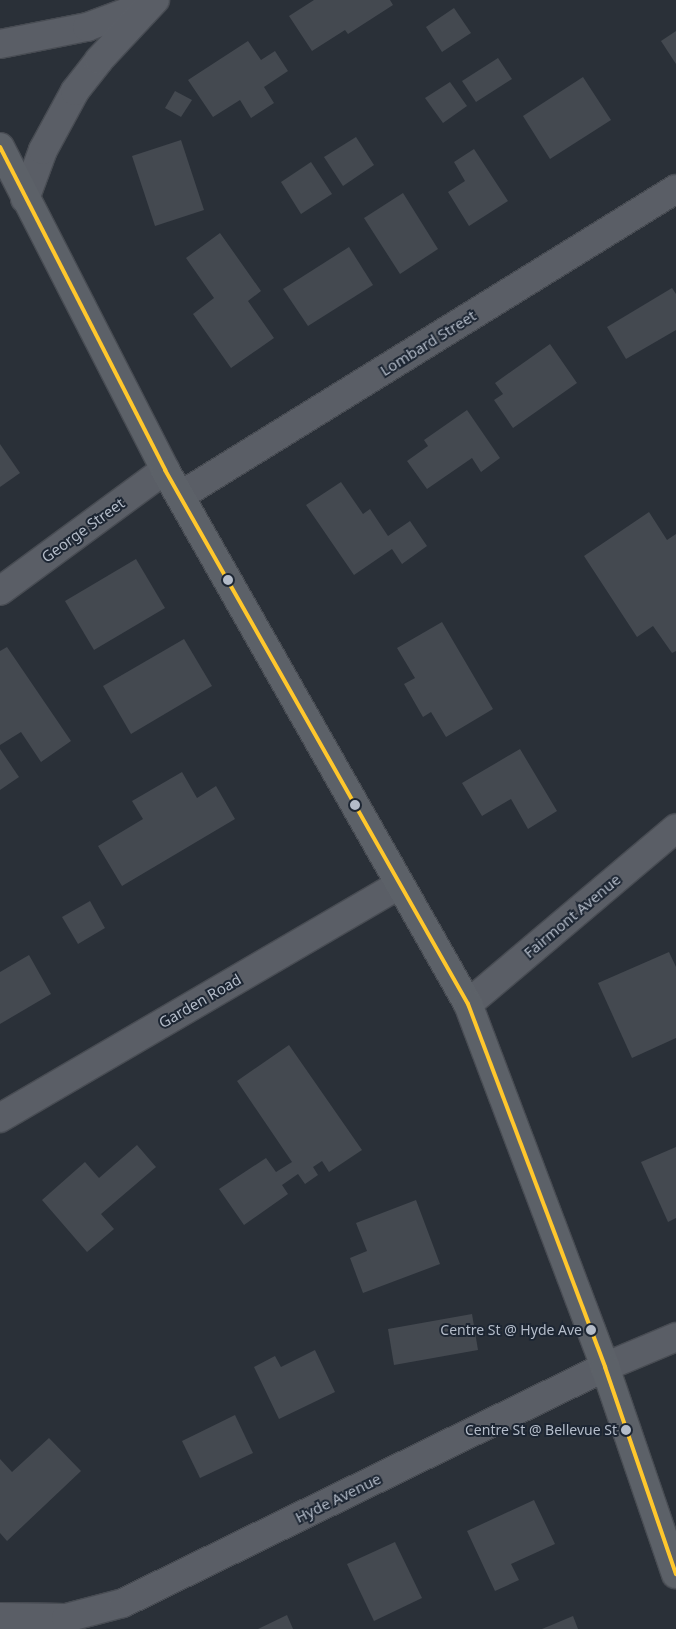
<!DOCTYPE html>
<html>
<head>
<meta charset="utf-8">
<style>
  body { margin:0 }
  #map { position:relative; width:676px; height:1629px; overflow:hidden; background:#2a3038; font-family:"Noto Sans",sans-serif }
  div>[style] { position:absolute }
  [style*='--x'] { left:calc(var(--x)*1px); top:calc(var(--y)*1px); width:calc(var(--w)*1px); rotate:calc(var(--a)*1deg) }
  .building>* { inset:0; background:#444950 }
  .roads { filter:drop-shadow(1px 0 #484c53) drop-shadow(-1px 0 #484c53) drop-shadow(0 1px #484c53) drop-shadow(0 -1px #484c53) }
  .minor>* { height:28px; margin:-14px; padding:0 14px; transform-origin:14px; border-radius:14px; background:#5a5e66 }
  .major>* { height:28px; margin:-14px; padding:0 14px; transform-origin:14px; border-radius:14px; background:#5c6168 }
  .bus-1>* { height:4px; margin:-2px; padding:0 2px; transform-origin:2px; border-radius:2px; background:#ffc72c }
  .dots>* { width:14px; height:14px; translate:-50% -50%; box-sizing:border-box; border:2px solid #1d2633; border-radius:50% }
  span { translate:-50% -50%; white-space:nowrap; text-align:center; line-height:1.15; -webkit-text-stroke:4px #1d2633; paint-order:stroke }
  .bus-label { font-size:14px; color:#b4bcc9 }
  .right { translate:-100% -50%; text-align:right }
  .street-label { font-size:15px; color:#b4bcc9 }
</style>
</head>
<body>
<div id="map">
  <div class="building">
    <i style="clip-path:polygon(314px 0,390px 0,393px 5px,348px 34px,345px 30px,312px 51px,289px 16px)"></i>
    <i style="clip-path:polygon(454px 8px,471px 33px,442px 52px,426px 27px)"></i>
    <i style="clip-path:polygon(676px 31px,676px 64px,661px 41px)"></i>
    <i style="clip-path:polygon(248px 41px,261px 60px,275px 51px,288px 71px,264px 87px,274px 103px,251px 118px,240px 100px,213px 117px,188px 80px)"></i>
    <i style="clip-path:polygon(498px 58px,512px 79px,476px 102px,462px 81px)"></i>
    <i style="clip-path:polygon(583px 77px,611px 120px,550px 159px,523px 116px)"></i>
    <i style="clip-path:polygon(450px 82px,467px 106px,443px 123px,425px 98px)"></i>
    <i style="clip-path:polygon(175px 91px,192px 100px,181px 117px,165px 108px)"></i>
    <i style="clip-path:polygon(356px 137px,374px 165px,343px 186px,324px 157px)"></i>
    <i style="clip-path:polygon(181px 140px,204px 210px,155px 226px,132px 156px)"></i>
    <i style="clip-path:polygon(474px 149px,508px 201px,469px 226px,448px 192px,465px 181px,454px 162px)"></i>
    <i style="clip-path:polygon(311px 162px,332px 194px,301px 214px,281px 182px)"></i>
    <i style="clip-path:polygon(403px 193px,438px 249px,400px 274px,364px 218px)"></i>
    <i style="clip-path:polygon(220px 233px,261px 291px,248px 301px,274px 338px,231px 368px,193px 314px,214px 298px,186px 258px)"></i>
    <i style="clip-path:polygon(349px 247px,373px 285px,308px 326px,283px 289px)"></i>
    <i style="clip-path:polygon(672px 288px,676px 294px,676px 330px,626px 359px,607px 327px)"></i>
    <i style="clip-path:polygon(550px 344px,577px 383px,513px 428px,494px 400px,503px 394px,495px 383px)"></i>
    <i style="clip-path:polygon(467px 410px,500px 458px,481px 472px,472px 458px,427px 489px,407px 461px,428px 446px,424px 440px)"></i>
    <i style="clip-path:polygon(0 444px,20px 473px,0 487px)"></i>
    <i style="clip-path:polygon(341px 482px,363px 514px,370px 509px,388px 536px,410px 521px,427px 546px,402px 564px,392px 549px,354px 575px,306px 505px)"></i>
    <i style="clip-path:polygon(649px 512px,667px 540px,676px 534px,676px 651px,672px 653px,653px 626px,637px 637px,584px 556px)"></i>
    <i style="clip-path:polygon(136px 559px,165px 608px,94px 650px,65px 601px)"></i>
    <i style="clip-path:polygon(442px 622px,493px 709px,446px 737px,431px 712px,423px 717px,404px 684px,415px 678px,397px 648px)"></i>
    <i style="clip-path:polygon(184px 639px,212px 686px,131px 734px,103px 686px)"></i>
    <i style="clip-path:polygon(7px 647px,71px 741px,41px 762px,21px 732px,0 745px,0 651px)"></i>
    <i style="clip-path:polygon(0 749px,19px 777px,0 790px)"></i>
    <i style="clip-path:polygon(520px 749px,557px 811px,528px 829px,511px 799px,482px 816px,462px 783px)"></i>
    <i style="clip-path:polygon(182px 772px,197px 798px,216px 786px,235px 819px,122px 886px,98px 846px,143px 819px,132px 801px)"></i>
    <i style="clip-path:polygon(90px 901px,105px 928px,78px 944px,62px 917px)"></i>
    <i style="clip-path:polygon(669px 952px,676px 967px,676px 1038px,632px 1058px,598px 983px)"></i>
    <i style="clip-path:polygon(29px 955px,51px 994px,0 1024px,0 972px)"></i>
    <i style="clip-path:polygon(289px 1045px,362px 1150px,329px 1172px,322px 1161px,313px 1167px,318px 1175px,305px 1184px,298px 1174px,282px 1185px,288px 1194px,244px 1225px,219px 1189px,266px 1158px,276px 1172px,292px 1162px,237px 1081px)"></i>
    <i style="clip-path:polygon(137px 1145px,156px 1167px,101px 1214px,114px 1229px,87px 1252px,42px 1200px,85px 1162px,99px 1178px)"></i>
    <i style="clip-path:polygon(676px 1147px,676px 1218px,668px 1222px,641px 1162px)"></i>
    <i style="clip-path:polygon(416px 1200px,440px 1264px,363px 1293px,350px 1258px,367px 1251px,356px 1223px)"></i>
    <i style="clip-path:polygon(472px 1314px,478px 1350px,394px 1365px,388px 1329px)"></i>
    <i style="clip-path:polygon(315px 1350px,335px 1392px,279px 1419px,254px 1367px,275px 1356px,281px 1367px)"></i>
    <i style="clip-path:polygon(235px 1415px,253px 1453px,200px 1478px,182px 1441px)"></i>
    <i style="clip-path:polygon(49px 1438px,81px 1471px,7px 1541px,0 1533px,0 1459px,12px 1472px)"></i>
    <i style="clip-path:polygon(534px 1500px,555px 1544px,511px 1564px,519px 1580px,495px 1591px,467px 1531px)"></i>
    <i style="clip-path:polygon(395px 1542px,422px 1598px,374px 1621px,347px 1564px)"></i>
    <i style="clip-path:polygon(287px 1615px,293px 1629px,258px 1629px)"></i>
    <i style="clip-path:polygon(573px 1616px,578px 1629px,542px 1629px)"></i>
  </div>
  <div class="roads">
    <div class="minor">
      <i style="--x:0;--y:44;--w:89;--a:-11.1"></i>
      <i style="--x:87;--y:27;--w:63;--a:-20.4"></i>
      <i style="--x:25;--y:199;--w:52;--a:-69.8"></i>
      <i style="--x:43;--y:150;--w:67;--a:-61.5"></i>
      <i style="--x:75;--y:91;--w:39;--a:-52"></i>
      <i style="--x:99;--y:60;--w:82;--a:-47"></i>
      <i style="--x:180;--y:496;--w:583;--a:-31.76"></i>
      <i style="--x:0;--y:591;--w:205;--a:-36.3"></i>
      <i style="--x:468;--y:1004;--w:272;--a:-40.2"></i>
      <i style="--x:0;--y:1118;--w:462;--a:-30.3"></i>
      <i style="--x:0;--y:1617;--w:66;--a:0.9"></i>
      <i style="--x:66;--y:1618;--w:59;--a:-14.7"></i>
      <i style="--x:123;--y:1603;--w:537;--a:-26.09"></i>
      <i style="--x:605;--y:1367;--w:77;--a:-22.9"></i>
    </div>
    <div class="major">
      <i style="--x:0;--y:147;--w:363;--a:62.9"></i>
      <i style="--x:165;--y:470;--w:614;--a:60.43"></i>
      <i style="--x:468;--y:1004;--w:388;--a:69.3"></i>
      <i style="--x:605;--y:1367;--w:219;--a:71.1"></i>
    </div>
  </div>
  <div class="bus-1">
    <i style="--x:0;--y:147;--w:363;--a:62.9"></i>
    <i style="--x:165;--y:470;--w:614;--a:60.43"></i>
    <i style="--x:468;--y:1004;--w:388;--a:69.3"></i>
    <i style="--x:605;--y:1367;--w:219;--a:71.1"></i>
  </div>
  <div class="dots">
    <i style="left:228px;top:580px;background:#b4bcc9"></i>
    <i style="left:355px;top:805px;background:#b4bcc9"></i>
    <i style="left:591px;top:1330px;background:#b4bcc9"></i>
    <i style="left:626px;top:1430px;background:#b4bcc9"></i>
  </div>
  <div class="bus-label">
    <span class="right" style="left:582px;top:1330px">Centre St @ Hyde Ave</span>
    <span class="right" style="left:617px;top:1430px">Centre St @ Bellevue St</span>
  </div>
  <div class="street-label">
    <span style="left:428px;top:343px;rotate:-32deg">Lombard Street</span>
    <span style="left:83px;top:530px;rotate:-36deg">George Street</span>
    <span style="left:572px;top:916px;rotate:-40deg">Fairmont Avenue</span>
    <span style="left:200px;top:1001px;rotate:-30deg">Garden Road</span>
    <span style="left:338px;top:1498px;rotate:-26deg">Hyde Avenue</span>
  </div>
</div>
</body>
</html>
